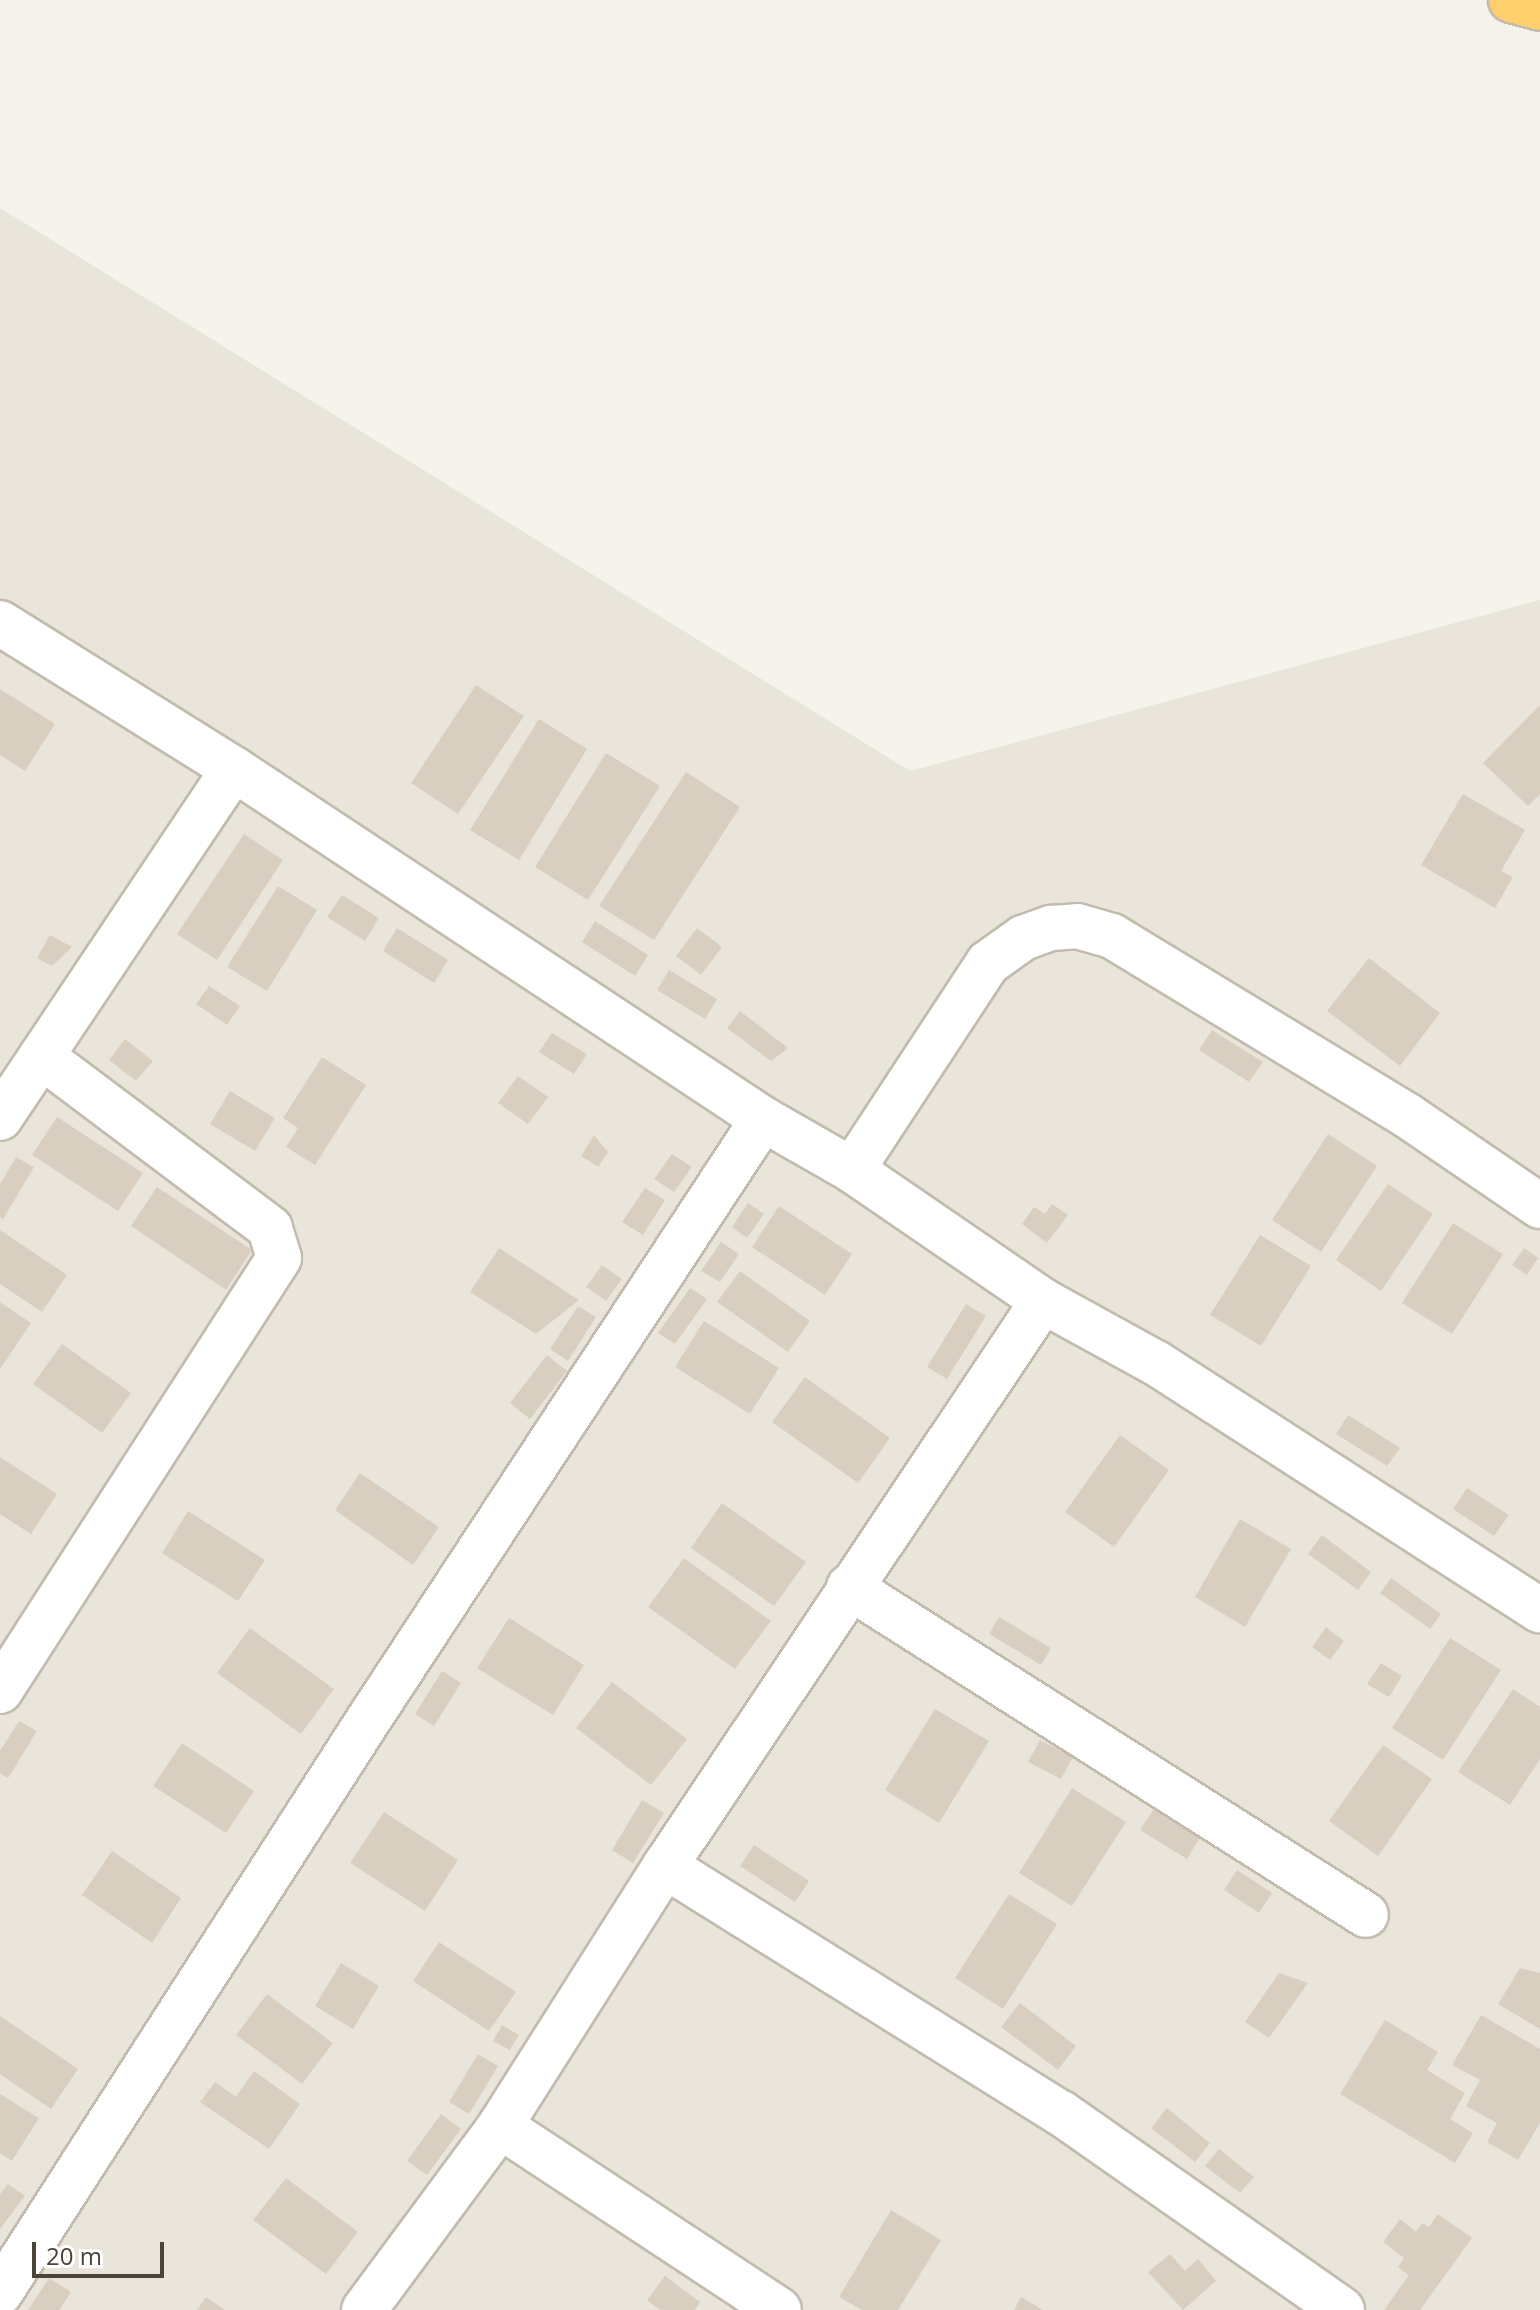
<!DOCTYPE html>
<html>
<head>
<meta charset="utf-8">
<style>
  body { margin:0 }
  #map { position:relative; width:1540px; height:2310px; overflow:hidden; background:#f6f3ec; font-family:"Open Sans",sans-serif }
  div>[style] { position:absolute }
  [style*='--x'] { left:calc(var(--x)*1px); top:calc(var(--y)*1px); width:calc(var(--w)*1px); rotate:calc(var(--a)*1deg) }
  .residential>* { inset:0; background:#eae5da }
  .building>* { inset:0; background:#d8cfc1 }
  .roads { filter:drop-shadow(2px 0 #c2bbae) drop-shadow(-2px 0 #c2bbae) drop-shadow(0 2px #c2bbae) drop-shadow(0 -2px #c2bbae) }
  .minor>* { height:44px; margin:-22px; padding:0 22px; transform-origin:22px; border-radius:22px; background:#fff }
  .highway>* { height:44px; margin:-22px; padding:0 22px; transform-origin:22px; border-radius:22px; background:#ffcf6e }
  span { translate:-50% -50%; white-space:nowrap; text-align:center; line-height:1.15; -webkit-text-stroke:7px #fff; paint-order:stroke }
  .scale { position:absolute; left:32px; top:2242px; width:132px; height:36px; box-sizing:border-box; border:4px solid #4b4439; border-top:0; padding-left:10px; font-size:24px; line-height:28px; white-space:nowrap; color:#4b4439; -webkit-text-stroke:6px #fff; paint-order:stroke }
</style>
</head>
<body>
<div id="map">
  <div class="residential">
    <i style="clip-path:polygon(0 208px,910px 771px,1540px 600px,1540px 2310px,0 2310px)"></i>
  </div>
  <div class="building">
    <i style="clip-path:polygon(476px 685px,524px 716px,458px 814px,411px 783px)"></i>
    <i style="clip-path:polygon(0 689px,55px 724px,25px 771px,0 755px)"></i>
    <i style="clip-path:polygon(1540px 705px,1540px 794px,1528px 806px,1483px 763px)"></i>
    <i style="clip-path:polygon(539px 719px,587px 749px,519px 860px,470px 830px)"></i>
    <i style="clip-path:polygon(606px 753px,660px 786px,588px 900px,535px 867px)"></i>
    <i style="clip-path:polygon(686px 772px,740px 807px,654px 940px,599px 906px)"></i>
    <i style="clip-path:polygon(1463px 794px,1525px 830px,1501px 871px,1513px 877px,1495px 908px,1421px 865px)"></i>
    <i style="clip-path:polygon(244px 834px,283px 860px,217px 960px,177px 934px)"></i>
    <i style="clip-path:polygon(278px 886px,317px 910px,267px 991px,227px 967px)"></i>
    <i style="clip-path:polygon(342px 895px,379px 918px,365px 941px,327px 917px)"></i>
    <i style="clip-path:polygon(595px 921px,648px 955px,635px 976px,582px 942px)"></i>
    <i style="clip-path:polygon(397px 928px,448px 960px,434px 983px,383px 951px)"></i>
    <i style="clip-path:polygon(697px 928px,722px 947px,701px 975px,676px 956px)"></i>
    <i style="clip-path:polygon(50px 935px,72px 947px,52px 966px,37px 958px)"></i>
    <i style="clip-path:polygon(1369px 958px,1440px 1013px,1400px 1066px,1327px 1011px)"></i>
    <i style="clip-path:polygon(669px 970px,717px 999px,705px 1019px,657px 990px)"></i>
    <i style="clip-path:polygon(209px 986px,240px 1006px,227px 1025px,196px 1004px)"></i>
    <i style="clip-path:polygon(740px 1011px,788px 1048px,771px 1061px,727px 1028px)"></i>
    <i style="clip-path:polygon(1212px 1030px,1263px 1062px,1249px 1082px,1199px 1050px)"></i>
    <i style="clip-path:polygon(552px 1033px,587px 1054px,574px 1074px,539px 1052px)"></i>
    <i style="clip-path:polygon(125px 1039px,153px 1061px,136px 1081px,109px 1060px)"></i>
    <i style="clip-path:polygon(322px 1057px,366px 1085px,315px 1165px,286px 1147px,298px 1128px,283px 1118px)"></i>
    <i style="clip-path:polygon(518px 1076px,548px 1097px,528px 1124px,498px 1103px)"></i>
    <i style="clip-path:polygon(230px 1091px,275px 1118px,255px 1151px,210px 1124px)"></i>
    <i style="clip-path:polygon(57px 1117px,143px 1173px,118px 1211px,32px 1155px)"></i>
    <i style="clip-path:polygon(1328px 1134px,1377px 1166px,1321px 1252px,1272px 1220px)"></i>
    <i style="clip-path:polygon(594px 1135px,608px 1152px,598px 1167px,581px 1156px)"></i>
    <i style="clip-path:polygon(672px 1154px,692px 1167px,674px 1192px,654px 1179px)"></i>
    <i style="clip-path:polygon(16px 1157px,34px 1167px,3px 1219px,0 1217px,0 1184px)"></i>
    <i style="clip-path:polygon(1388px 1184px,1433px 1214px,1381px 1291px,1336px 1260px)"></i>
    <i style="clip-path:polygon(157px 1187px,252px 1250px,226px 1290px,131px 1226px)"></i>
    <i style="clip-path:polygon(645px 1188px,665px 1200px,643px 1235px,622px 1222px)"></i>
    <i style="clip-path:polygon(748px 1203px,764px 1214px,747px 1238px,732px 1227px)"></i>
    <i style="clip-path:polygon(1052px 1204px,1068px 1215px,1047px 1243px,1022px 1224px,1034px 1207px,1045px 1214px)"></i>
    <i style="clip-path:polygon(779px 1206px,852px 1254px,825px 1295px,752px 1247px)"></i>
    <i style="clip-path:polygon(1453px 1223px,1503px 1254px,1452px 1334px,1402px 1303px)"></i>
    <i style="clip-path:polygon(0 1230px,67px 1275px,42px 1312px,0 1284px)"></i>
    <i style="clip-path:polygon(1260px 1235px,1311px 1266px,1261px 1346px,1210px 1315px)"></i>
    <i style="clip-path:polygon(721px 1242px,739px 1254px,720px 1282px,701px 1271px)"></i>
    <i style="clip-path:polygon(499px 1248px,579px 1300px,536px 1334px,470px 1292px)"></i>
    <i style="clip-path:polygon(1524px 1248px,1538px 1258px,1527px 1275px,1512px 1265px)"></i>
    <i style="clip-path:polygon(602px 1265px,622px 1279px,606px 1301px,586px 1287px)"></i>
    <i style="clip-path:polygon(740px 1271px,810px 1321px,788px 1352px,717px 1302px)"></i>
    <i style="clip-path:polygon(690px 1288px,707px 1299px,675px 1344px,658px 1333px)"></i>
    <i style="clip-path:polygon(0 1302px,31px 1323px,0 1369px)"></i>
    <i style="clip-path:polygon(966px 1304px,986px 1316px,947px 1379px,927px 1367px)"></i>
    <i style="clip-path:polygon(578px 1306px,596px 1317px,568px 1361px,550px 1349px)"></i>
    <i style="clip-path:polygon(704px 1321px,779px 1368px,750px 1414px,675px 1367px)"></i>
    <i style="clip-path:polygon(62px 1344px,131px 1393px,102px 1433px,33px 1384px)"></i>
    <i style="clip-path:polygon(547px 1355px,567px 1371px,530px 1419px,510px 1403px)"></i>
    <i style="clip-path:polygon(805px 1377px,890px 1438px,858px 1483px,772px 1422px)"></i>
    <i style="clip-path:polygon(1348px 1415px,1400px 1448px,1387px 1466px,1336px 1434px)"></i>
    <i style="clip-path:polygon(1120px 1435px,1169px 1470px,1114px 1547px,1065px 1512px)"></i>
    <i style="clip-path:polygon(0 1457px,57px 1494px,31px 1534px,0 1514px)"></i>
    <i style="clip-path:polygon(360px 1473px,439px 1527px,413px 1565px,335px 1510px)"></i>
    <i style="clip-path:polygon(1467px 1488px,1509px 1515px,1494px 1536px,1453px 1509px)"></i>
    <i style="clip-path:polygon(722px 1503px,806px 1562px,774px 1606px,691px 1548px)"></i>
    <i style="clip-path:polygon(188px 1511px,265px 1560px,238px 1601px,162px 1553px)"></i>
    <i style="clip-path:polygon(1240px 1519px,1291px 1549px,1245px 1627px,1195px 1597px)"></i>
    <i style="clip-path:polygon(1322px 1535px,1371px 1572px,1358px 1590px,1308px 1554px)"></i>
    <i style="clip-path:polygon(684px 1558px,771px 1621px,735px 1669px,648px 1607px)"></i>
    <i style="clip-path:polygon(1391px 1578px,1441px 1614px,1430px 1629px,1380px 1593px)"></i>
    <i style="clip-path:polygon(999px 1617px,1051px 1648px,1041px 1665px,989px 1634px)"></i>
    <i style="clip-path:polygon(509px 1618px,584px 1665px,553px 1715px,477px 1668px)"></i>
    <i style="clip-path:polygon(1326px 1627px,1344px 1641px,1330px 1660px,1312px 1647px)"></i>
    <i style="clip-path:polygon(250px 1628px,334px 1689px,301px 1734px,217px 1673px)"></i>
    <i style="clip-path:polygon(1450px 1638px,1501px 1670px,1443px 1760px,1392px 1728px)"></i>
    <i style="clip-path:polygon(1381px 1663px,1402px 1676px,1389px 1697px,1367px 1684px)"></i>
    <i style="clip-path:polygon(442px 1671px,461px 1683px,434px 1726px,415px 1714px)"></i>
    <i style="clip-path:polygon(612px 1682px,687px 1739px,651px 1785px,576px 1728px)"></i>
    <i style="clip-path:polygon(1513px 1689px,1540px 1707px,1540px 1759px,1510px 1805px,1458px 1772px)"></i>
    <i style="clip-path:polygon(935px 1709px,989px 1741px,939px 1823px,885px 1790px)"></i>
    <i style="clip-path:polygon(19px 1721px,37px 1731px,8px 1778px,0 1773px,0 1751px)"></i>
    <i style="clip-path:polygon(1040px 1740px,1073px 1757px,1061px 1779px,1028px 1762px)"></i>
    <i style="clip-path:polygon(182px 1743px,254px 1791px,226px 1833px,153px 1786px)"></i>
    <i style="clip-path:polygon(1383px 1745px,1432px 1779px,1378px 1856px,1329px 1821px)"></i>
    <i style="clip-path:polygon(1072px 1788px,1126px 1822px,1072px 1906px,1019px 1873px)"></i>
    <i style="clip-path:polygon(642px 1800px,664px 1813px,633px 1863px,612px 1850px)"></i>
    <i style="clip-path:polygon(1154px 1809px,1200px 1838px,1187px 1859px,1140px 1830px)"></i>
    <i style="clip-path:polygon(384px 1812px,458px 1860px,425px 1911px,350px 1863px)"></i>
    <i style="clip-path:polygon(754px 1845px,809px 1881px,795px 1902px,740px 1866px)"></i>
    <i style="clip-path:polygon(112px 1851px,181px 1898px,152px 1943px,82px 1895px)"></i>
    <i style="clip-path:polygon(1237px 1870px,1272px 1893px,1259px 1913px,1224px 1890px)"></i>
    <i style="clip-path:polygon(1009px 1894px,1057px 1924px,1003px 2009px,955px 1978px)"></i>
    <i style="clip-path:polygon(439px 1942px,516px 1992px,489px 2031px,413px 1981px)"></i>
    <i style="clip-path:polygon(341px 1963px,379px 1986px,353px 2029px,315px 2006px)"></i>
    <i style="clip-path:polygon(1520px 1968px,1540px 1973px,1540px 2029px,1498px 2004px)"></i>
    <i style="clip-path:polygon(1279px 1973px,1308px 1983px,1269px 2038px,1245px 2022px)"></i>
    <i style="clip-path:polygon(267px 1994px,333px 2043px,302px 2084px,236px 2035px)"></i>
    <i style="clip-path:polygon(1020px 2003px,1076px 2046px,1058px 2070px,1001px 2027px)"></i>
    <i style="clip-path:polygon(1481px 2015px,1540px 2049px,1540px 2123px,1518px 2160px,1487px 2142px,1497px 2123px,1466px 2106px,1480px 2080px,1452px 2065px)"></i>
    <i style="clip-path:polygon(0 2016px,78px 2069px,51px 2109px,0 2074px)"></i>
    <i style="clip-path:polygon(1385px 2020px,1438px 2052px,1427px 2070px,1465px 2093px,1450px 2119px,1473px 2133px,1455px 2163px,1340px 2094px)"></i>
    <i style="clip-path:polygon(502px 2025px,519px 2035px,510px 2050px,493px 2041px)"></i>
    <i style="clip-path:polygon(478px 2054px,498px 2066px,469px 2114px,449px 2102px)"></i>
    <i style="clip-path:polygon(254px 2071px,300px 2104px,269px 2149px,200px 2102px,215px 2082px,236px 2097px)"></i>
    <i style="clip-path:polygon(0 2094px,39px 2118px,12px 2161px,0 2153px)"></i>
    <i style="clip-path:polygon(1167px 2108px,1210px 2143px,1195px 2162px,1151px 2128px)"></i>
    <i style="clip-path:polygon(441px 2114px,461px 2129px,427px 2175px,407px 2161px)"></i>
    <i style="clip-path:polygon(1219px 2149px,1254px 2177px,1240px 2193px,1205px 2166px)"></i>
    <i style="clip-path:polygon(286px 2178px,358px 2232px,326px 2274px,253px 2220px)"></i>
    <i style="clip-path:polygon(8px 2184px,25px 2196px,0 2229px,0 2194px)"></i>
    <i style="clip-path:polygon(891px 2210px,941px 2240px,898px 2310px,862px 2310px,839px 2297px)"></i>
    <i style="clip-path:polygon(1438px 2214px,1472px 2238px,1420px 2310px,1384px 2310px,1409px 2275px,1398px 2267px,1404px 2258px,1383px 2242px,1400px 2219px,1416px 2232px,1422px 2223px,1429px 2227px)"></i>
    <i style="clip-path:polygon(1170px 2254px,1185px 2271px,1198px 2259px,1216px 2281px,1183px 2310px,1148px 2272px)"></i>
    <i style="clip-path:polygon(665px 2276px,700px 2302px,695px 2310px,660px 2310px,647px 2300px)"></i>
    <i style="clip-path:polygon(49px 2278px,71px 2292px,59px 2310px,28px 2310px)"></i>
    <i style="clip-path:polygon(206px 2297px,225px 2310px,197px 2310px)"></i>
    <i style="clip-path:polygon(1021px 2297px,1043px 2310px,1014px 2310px)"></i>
  </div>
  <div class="roads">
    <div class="minor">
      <i style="--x:0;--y:623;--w:276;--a:32"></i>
      <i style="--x:234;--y:769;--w:634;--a:33.49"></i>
      <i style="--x:763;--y:1119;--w:103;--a:29.8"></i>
      <i style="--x:852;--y:1170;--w:232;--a:34.4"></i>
      <i style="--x:1043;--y:1301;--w:129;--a:28.8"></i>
      <i style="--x:1156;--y:1363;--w:457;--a:32.8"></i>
      <i style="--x:0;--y:1118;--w:420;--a:-56.2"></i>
      <i style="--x:852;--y:1170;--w:248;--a:-56.7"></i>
      <i style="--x:988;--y:963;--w:43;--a:-35.5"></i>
      <i style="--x:1023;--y:938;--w:30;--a:-20"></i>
      <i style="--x:1051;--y:928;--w:26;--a:-4"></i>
      <i style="--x:1077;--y:926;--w:36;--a:16"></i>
      <i style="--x:1112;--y:936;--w:346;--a:31.3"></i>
      <i style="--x:1408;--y:1116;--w:160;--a:34.3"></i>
      <i style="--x:849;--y:1587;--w:612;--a:32.39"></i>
      <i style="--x:0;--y:1691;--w:515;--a:-57.2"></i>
      <i style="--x:279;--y:1258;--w:31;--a:-107"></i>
      <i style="--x:270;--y:1228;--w:286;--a:-143.1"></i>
      <i style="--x:665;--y:1866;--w:467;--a:32"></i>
      <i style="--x:1061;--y:2113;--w:343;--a:35"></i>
      <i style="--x:500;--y:2126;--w:334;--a:33.4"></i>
      <i style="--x:0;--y:2293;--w:679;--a:-57.27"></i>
      <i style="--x:367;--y:1722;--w:721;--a:-56.71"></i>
      <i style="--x:364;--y:2310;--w:229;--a:-53.5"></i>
      <i style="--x:500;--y:2126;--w:308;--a:-57.6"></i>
      <i style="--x:665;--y:1866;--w:680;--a:-56.22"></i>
    </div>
    <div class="highway">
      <i style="--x:1511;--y:0;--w:30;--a:15"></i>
    </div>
  </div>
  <div class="scale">20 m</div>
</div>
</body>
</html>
